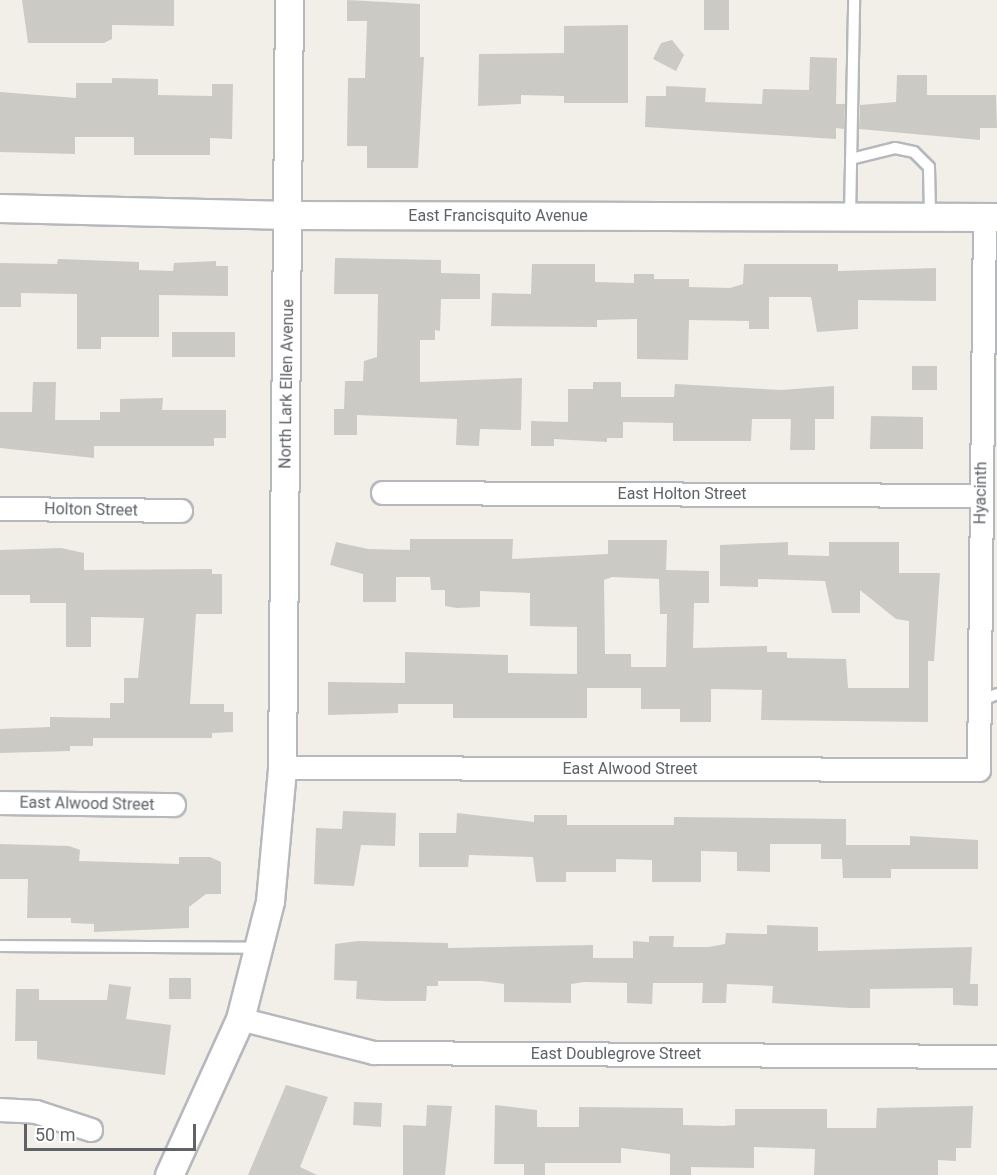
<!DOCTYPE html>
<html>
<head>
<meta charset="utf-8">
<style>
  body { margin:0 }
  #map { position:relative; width:997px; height:1175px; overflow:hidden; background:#f1efe8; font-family:Roboto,sans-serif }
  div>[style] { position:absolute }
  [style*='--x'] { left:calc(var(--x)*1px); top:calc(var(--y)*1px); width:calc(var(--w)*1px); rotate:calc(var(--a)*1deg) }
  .building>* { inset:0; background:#cccac5 }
  .roads { filter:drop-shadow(2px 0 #b5b8bc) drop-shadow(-2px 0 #b5b8bc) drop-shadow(0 2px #b5b8bc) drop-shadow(0 -2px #b5b8bc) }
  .service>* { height:10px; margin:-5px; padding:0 5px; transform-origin:5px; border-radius:5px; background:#fff }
  .minor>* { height:22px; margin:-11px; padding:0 11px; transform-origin:11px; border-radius:11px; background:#fff }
  .tertiary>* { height:27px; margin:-13.5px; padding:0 13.5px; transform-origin:13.5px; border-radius:13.5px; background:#fff }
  span { translate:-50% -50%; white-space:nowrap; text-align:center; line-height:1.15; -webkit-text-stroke:4.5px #fff; paint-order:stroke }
  .street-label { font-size:16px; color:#5f6368 }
  .scale { position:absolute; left:24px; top:1124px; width:172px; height:27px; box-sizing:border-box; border:3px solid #5f6368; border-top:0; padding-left:8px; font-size:18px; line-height:21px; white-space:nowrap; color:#5f6368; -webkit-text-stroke:4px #fff; paint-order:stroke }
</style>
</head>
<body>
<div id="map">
  <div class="building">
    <i style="clip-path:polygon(22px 0,174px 0,174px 26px,112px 25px,112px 39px,104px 43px,28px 43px)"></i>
    <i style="clip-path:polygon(347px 0,420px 4px,420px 57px,424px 57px,418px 168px,367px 168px,367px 146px,347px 146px,348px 78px,365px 78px,367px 21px,347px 21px)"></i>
    <i style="clip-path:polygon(704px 0,729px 0,729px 30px,704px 30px)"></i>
    <i style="clip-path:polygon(628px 25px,628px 103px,564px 103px,564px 96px,521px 95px,521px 104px,478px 106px,479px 54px,564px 53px,564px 26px)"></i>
    <i style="clip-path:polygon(672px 40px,684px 55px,676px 71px,653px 59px,661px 43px)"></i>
    <i style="clip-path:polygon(810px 57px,837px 58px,836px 104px,845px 104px,844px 129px,836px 128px,836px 139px,645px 127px,646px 96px,666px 96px,666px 86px,706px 88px,705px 102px,762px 104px,763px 89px,809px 90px)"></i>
    <i style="clip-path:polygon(897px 75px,927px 75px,927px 95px,996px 95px,997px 128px,980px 128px,980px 140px,859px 129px,860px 105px,896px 102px)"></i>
    <i style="clip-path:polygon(112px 78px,158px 79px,158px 95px,212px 96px,212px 84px,233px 84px,232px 139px,210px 138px,210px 155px,134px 155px,134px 137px,75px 137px,75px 154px,0 152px,0 92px,76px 98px,76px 83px,112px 83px)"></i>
    <i style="clip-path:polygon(335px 258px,441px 260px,441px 273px,480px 274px,480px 299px,441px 299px,440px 331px,435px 330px,435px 340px,420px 340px,420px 382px,522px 378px,521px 430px,480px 429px,479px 446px,456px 445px,457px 419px,357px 415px,357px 435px,334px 435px,334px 409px,344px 409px,345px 381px,363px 381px,364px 361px,377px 357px,378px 294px,334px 294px)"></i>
    <i style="clip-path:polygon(58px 259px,139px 262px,139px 270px,173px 271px,174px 263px,216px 261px,216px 266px,228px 266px,228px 296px,159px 295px,159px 337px,101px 337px,101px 349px,77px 349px,77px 294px,21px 293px,21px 307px,0 307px,0 263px,57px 264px)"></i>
    <i style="clip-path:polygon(532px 264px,595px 264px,595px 282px,634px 283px,634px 274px,654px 274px,654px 279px,689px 279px,689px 287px,730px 288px,743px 284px,744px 264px,838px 264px,838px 271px,936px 268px,936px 301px,858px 300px,858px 329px,817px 332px,811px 297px,769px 297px,769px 329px,749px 329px,749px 321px,689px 320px,688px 360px,637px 359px,637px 319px,597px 320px,597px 327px,491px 326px,492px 293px,531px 294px)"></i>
    <i style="clip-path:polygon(172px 332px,235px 332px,235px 357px,172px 357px)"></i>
    <i style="clip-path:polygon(912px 366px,937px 366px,937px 390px,912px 390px)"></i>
    <i style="clip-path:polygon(33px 382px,56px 382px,55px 420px,100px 420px,100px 412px,120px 412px,120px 399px,163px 398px,162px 410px,226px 410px,226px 438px,214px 438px,214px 446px,94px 446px,94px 458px,0 448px,0 412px,32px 412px)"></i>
    <i style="clip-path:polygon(593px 382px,621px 382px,621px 397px,674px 397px,675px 384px,781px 390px,834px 386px,834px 419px,815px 419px,815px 450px,790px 450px,791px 419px,752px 419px,751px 441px,673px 441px,673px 423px,623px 422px,623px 438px,607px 438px,607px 442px,554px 439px,554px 446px,531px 446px,531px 421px,568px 422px,568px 389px,593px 389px)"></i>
    <i style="clip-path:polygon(871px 416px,923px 417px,923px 449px,870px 449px)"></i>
    <i style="clip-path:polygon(evenodd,410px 539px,513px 539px,512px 559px,608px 554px,608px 540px,667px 540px,666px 570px,709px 571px,709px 603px,694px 603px,693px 648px,767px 646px,767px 652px,787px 652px,787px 658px,846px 659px,848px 688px,909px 688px,909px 621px,896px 619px,860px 590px,860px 613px,832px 613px,825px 581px,758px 579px,758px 587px,720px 586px,720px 545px,788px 542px,788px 555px,829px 556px,829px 542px,899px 542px,899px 573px,940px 573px,934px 661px,928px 661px,928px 722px,761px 720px,762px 690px,711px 689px,711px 722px,680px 722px,680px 709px,641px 709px,641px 688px,587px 688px,587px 718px,453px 718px,453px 704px,398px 704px,398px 713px,328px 715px,328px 682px,405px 683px,405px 652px,508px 655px,508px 673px,577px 674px,577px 627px,530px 626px,530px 593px,480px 591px,480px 607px,457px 608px,445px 606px,445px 590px,431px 590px,430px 577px,396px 577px,396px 602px,363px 602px,363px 574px,330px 565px,336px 542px,368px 549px,410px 550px,410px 539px,612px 577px,659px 579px,660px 614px,667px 614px,666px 667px,631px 667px,631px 654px,605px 654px,604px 580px,612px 577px)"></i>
    <i style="clip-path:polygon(61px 548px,84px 553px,84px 570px,212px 569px,212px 574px,222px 574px,222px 614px,196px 614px,190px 704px,224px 704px,224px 712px,233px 712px,233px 732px,212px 733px,212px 738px,93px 738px,93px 746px,70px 746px,70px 751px,0 753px,0 729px,50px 727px,50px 717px,110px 718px,110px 703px,124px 703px,124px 678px,138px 678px,144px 618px,91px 617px,91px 647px,66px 647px,66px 603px,30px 603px,30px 595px,0 595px,0 550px)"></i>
    <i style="clip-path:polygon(343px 811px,396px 813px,395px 846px,361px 845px,354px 886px,314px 884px,316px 828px,342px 829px)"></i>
    <i style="clip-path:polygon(457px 813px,534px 822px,534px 815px,567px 815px,567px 825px,674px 825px,674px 817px,846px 819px,846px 845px,910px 845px,910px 836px,978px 840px,978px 869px,891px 869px,891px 878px,843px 878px,842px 859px,821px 859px,821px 844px,770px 844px,770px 872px,737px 871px,737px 852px,701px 851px,701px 882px,652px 882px,652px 860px,616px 859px,616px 872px,566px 872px,566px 882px,536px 882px,533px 857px,469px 855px,468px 867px,419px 867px,419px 833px,456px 833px)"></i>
    <i style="clip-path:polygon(0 844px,69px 846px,80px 850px,79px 861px,179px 864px,179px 857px,210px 857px,221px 862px,221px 894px,206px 894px,189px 907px,189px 928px,94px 932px,94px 924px,71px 923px,71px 918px,27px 918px,28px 879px,0 879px)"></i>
    <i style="clip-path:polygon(767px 925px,818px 927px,818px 951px,972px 947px,970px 984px,978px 984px,978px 1006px,953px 1005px,953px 988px,870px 989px,870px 1008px,850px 1008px,772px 1003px,773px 986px,727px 984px,726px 1003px,702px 1003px,703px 983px,653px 983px,652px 1004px,627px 1003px,627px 983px,584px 982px,571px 984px,571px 1003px,504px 1002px,504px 984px,482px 981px,438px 981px,438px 986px,427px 986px,426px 1001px,387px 1001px,356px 999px,357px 981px,334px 980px,335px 944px,358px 941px,448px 943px,448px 948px,593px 945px,593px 958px,633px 958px,633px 941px,649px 942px,649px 936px,674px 936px,673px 947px,709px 947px,725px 944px,726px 933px,767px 934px)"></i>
    <i style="clip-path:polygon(169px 978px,191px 978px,191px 999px,169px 999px)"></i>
    <i style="clip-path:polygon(109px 984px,131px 987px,126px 1019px,171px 1025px,165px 1075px,37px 1059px,37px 1041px,15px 1041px,16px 989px,39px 989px,39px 1000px,107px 1000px)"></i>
    <i style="clip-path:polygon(286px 1085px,328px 1097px,300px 1167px,317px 1175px,248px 1175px)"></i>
    <i style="clip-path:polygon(354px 1102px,382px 1103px,381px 1127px,353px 1125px)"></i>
    <i style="clip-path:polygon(427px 1105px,452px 1106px,445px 1175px,403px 1175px,403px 1125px,426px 1126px)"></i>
    <i style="clip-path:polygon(495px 1105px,537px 1110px,537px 1127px,579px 1127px,579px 1107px,683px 1108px,683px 1125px,724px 1126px,735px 1125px,735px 1109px,827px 1109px,827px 1128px,876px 1128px,877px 1108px,973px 1106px,971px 1148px,956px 1148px,956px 1161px,938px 1160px,938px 1175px,814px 1175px,815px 1149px,754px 1147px,754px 1168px,691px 1167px,691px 1175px,670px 1175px,670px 1154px,621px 1148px,621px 1163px,545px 1163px,545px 1175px,524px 1175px,524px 1164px,494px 1164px)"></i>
  </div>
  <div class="roads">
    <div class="service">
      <i style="--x:851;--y:159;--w:45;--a:-14"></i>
      <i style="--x:895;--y:148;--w:19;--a:12"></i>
      <i style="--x:914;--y:152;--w:21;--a:45"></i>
      <i style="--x:929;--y:167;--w:49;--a:88.8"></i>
      <i style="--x:850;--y:217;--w:217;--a:-88.9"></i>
      <i style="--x:980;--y:701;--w:18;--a:-22"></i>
      <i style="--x:0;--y:946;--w:257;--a:0.4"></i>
    </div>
    <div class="minor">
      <i style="--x:383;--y:493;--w:598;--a:0.29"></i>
      <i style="--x:0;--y:509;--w:181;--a:0.6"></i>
      <i style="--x:282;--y:768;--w:697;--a:0.16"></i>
      <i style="--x:979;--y:770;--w:553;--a:-89.38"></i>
      <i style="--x:0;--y:803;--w:174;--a:0.7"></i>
      <i style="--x:240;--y:1019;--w:138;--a:14.2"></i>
      <i style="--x:374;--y:1053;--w:623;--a:0.37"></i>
      <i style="--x:0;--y:1110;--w:36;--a:3"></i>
      <i style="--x:36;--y:1112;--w:58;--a:18.1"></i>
    </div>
    <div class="tertiary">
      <i style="--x:0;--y:208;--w:289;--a:1.4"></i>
      <i style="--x:289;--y:215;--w:708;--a:0.16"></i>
      <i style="--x:169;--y:1175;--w:171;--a:-65.5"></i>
      <i style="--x:240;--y:1019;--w:122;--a:-75.7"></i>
      <i style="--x:270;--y:901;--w:134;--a:-84.8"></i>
      <i style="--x:282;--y:768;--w:768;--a:-89.48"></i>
    </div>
  </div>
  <div class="street-label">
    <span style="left:498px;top:216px">East Francisquito Avenue</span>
    <span style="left:287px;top:384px;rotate:-89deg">North Lark Ellen Avenue</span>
    <span style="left:981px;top:493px;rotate:-89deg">Hyacinth</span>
    <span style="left:682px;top:494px">East Holton Street</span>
    <span style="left:91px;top:510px;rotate:1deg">Holton Street</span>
    <span style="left:630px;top:769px">East Alwood Street</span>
    <span style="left:87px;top:804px;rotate:1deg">East Alwood Street</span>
    <span style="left:616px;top:1054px">East Doublegrove Street</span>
  </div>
  <div class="scale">50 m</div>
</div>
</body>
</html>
